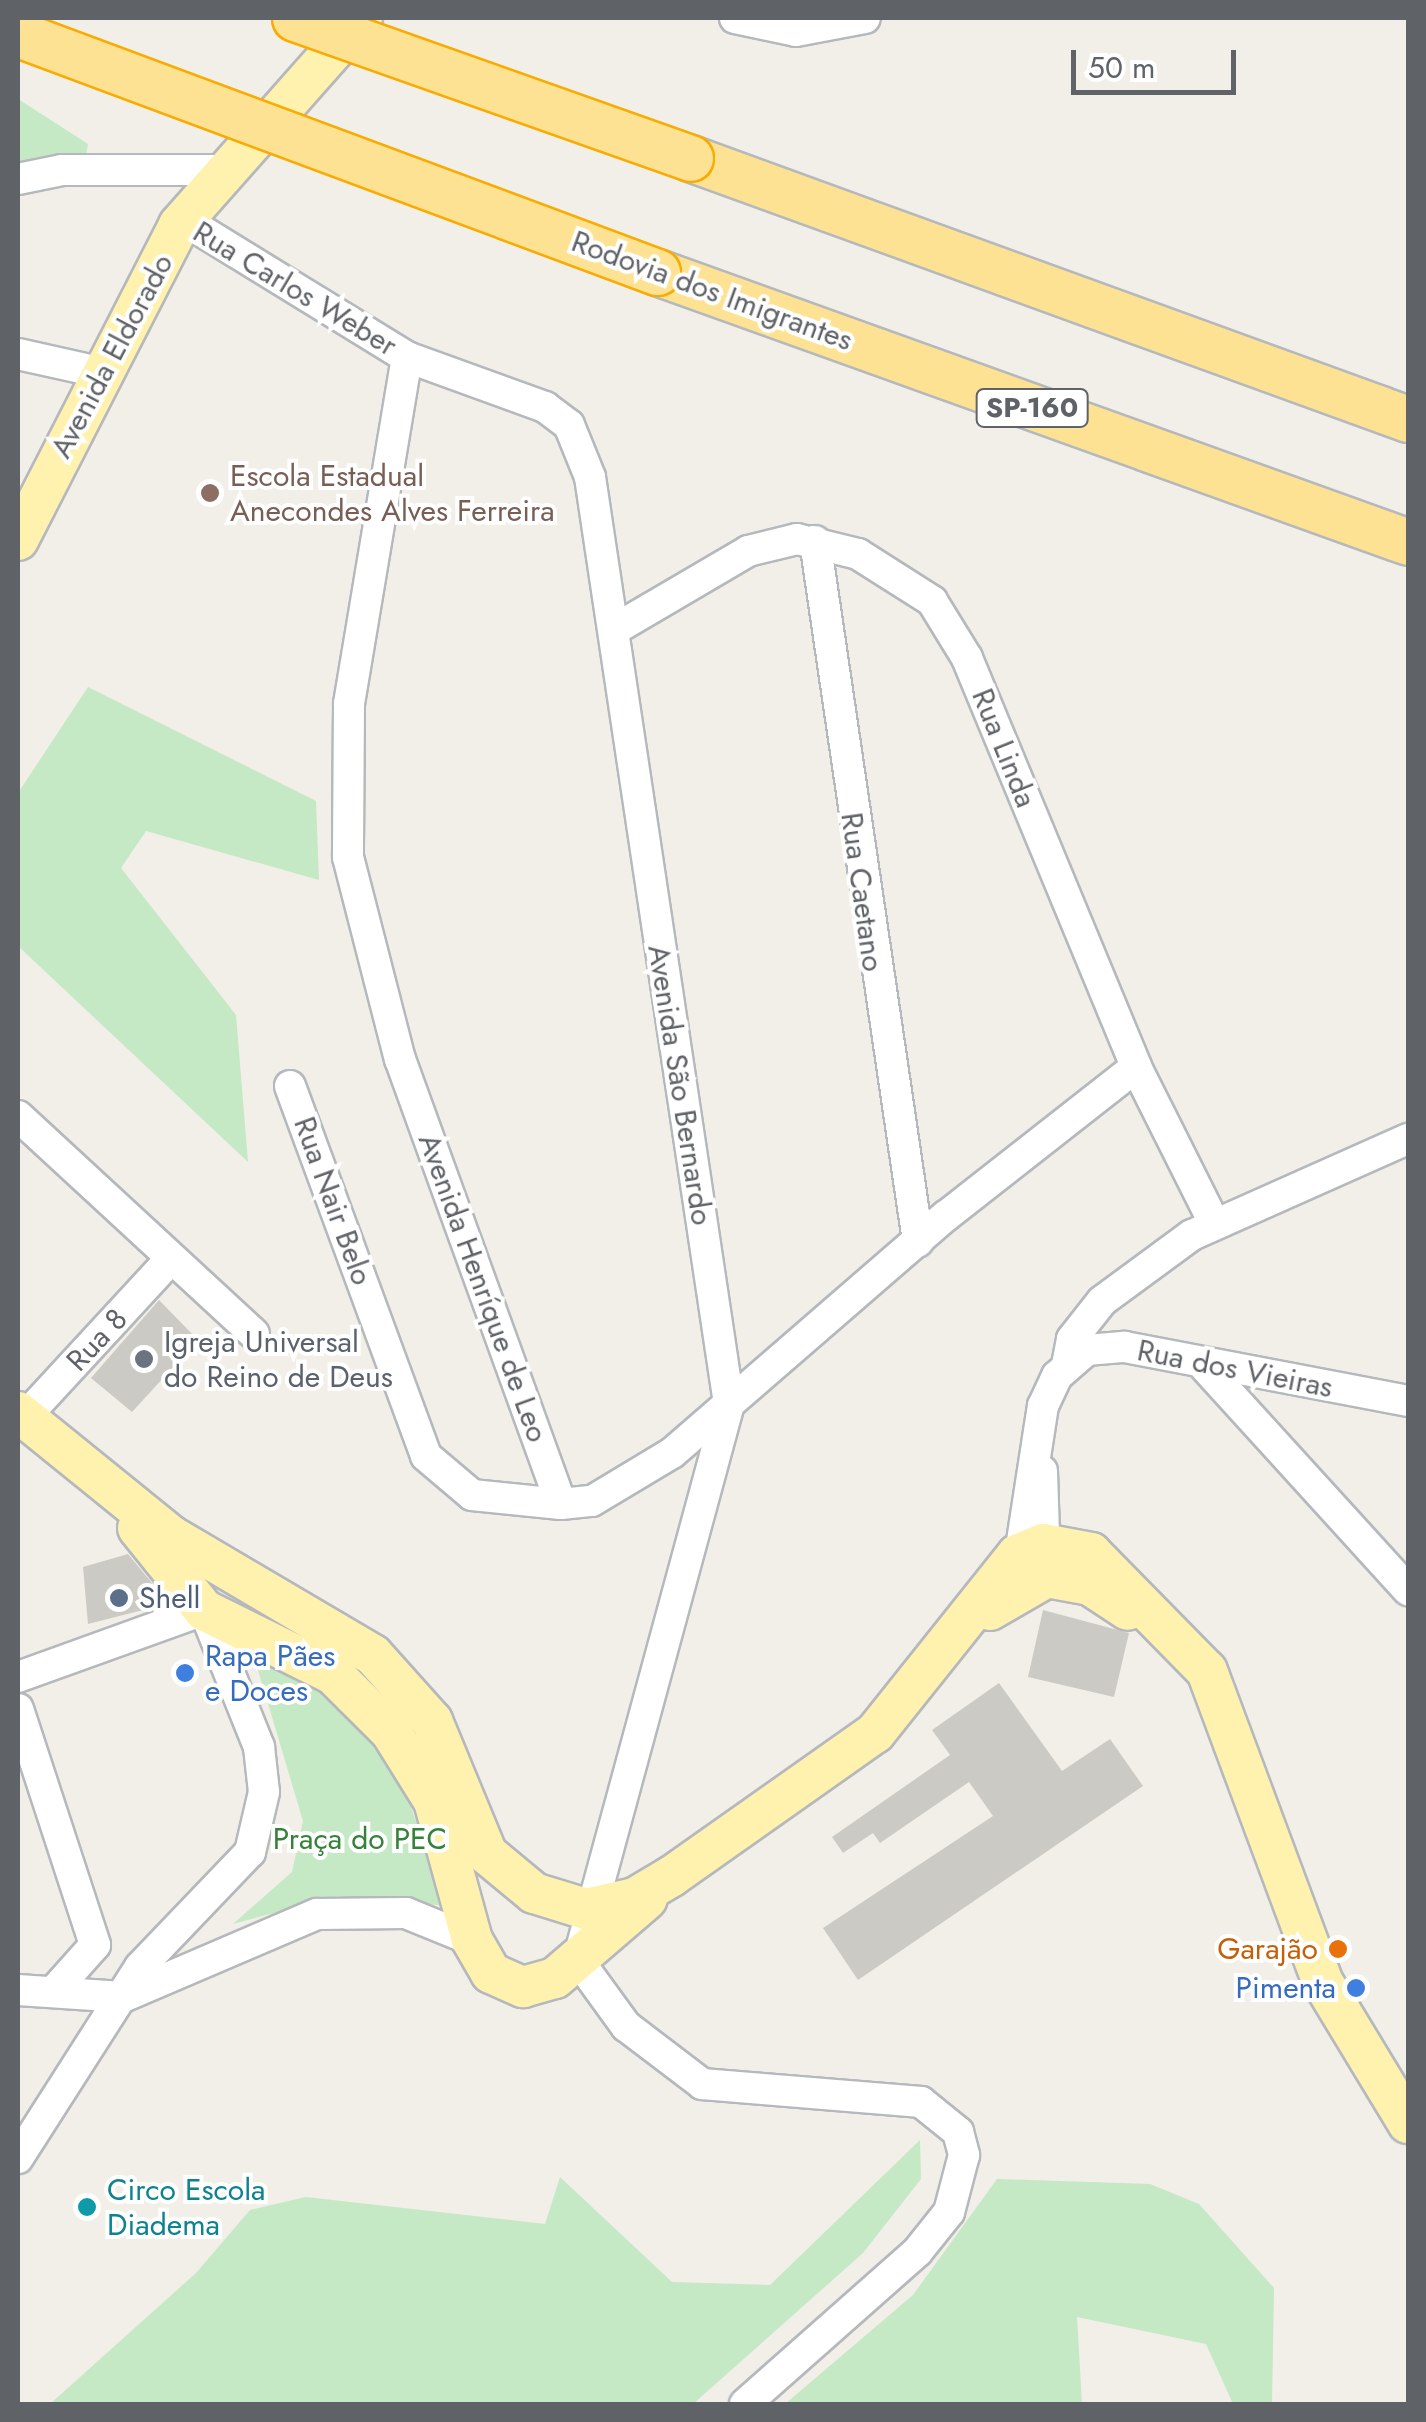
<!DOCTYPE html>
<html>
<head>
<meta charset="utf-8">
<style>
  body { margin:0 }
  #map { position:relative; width:1426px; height:2422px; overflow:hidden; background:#f1efe8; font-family:Jost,sans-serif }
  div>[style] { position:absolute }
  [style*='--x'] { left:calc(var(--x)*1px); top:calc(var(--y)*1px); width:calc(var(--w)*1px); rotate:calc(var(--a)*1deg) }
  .green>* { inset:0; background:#c5e8c5 }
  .building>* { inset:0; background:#cccac5 }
  .roads { filter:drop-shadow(2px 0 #b5b8bc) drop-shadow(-2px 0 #b5b8bc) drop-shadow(0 2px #b5b8bc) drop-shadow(0 -2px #b5b8bc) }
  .minor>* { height:30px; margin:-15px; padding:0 15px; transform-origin:15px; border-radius:15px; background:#fff }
  .major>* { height:40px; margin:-20px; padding:0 20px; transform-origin:20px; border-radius:20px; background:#fff2af }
  .highway>* { height:45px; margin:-22.5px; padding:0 22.5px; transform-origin:22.5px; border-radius:22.5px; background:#fde293 }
  .bridges { filter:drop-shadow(2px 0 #f9ab00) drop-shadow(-2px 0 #f9ab00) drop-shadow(0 2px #f9ab00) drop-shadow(0 -2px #f9ab00) }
  .highway-bridge>* { height:45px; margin:-22.5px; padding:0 22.5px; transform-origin:22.5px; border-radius:22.5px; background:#fde293 }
  .dots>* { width:28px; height:28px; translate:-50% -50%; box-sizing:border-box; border:5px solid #fff; border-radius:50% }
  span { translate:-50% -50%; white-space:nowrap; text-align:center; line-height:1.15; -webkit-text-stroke:8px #fff; paint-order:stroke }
  .shield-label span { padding:2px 8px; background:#fff; border:2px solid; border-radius:8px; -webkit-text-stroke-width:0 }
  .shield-label { font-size:28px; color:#5f6368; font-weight:700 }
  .street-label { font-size:30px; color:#5f6368 }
  .education-label { font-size:30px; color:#785e54 }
  .left { translate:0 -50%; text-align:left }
  .worship-label { font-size:30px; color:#5b616d }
  .service-label { font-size:30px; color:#4e5e75 }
  .shop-label { font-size:30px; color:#366cbe }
  .right { translate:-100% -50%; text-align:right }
  .park-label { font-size:30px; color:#348238 }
  .food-label { font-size:30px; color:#c56008 }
  .culture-label { font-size:30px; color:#0d838f }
  .frame { position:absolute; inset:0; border:20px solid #5f6368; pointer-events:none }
  .scale { position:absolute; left:1071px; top:50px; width:165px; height:45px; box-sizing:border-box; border:5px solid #5f6368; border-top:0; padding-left:12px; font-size:30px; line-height:35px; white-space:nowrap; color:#5f6368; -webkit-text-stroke:8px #fff; paint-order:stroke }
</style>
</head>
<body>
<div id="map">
  <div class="green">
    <i style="clip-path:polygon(18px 99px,88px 144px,85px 160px,18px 171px)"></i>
    <i style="clip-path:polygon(88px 687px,316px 801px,319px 880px,146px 831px,121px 868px,236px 1015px,248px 1162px,18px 946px,18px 793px)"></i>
    <i style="clip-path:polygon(275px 1660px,352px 1713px,408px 1800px,449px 1906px,337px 1896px,233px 1924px,292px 1872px,303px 1821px,258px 1670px)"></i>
    <i style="clip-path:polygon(920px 2140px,921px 2179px,863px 2253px,693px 2404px,50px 2404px,196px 2273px,250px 2210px,306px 2197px,545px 2224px,560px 2177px,672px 2282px,770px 2285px)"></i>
    <i style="clip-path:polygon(997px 2179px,1150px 2184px,1199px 2204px,1274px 2288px,1272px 2404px,1233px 2404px,1206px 2344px,1077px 2317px,1082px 2404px,785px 2404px,913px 2295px)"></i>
  </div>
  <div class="building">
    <i style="clip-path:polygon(159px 1300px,198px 1340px,132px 1412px,91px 1378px)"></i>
    <i style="clip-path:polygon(128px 1554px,157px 1589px,147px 1609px,88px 1624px,83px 1567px)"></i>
    <i style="clip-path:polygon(1043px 1610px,1129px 1633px,1114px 1697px,1028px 1677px)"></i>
    <i style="clip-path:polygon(999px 1683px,1062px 1771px,1110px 1739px,1143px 1786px,858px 1980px,823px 1928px,993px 1816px,969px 1782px,880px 1843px,873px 1833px,843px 1853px,832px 1837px,950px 1755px,932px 1730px)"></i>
  </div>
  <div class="roads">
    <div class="minor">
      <i style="--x:735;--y:18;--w:62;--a:12"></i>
      <i style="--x:796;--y:31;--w:70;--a:-10.7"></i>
      <i style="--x:18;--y:179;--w:45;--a:-11.6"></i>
      <i style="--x:62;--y:170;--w:163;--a:0"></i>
      <i style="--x:184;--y:220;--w:262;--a:31.6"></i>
      <i style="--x:407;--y:357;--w:147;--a:19.9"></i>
      <i style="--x:545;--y:407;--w:30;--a:37"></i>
      <i style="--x:569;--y:425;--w:56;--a:68"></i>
      <i style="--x:590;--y:477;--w:937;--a:81.47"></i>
      <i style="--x:729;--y:1404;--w:576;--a:105.19"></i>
      <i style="--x:578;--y:1960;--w:82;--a:54"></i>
      <i style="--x:626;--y:2026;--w:96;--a:37.3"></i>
      <i style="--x:702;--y:2084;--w:220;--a:4.7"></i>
      <i style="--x:921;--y:2102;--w:48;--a:39"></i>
      <i style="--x:958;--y:2132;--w:24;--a:75"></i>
      <i style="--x:964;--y:2155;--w:59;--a:104.7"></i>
      <i style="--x:949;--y:2212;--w:51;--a:128.7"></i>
      <i style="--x:917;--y:2252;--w:230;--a:138.5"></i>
      <i style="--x:18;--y:354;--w:87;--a:12.6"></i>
      <i style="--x:407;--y:357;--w:352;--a:99.5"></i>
      <i style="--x:349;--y:704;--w:153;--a:90.4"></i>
      <i style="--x:348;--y:857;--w:209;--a:75.6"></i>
      <i style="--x:400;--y:1059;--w:473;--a:70.1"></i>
      <i style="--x:561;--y:1504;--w:31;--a:-6"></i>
      <i style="--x:592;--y:1501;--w:93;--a:-31"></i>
      <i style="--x:672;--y:1453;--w:362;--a:-40.9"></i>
      <i style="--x:946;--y:1216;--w:241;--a:-38.1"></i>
      <i style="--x:815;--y:541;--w:708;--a:81.63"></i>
      <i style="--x:617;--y:628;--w:152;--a:-30.4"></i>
      <i style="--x:748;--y:551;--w:50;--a:-13.8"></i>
      <i style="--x:797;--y:539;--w:63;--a:13.8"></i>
      <i style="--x:858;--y:554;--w:88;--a:32.4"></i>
      <i style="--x:932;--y:601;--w:67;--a:58.4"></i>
      <i style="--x:967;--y:658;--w:443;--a:67.5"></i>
      <i style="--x:1136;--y:1067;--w:174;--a:63.4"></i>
      <i style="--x:290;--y:1086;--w:394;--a:69.8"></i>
      <i style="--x:426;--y:1456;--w:60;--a:40.3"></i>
      <i style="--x:472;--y:1495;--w:89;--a:5.8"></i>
      <i style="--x:18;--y:1116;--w:321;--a:42.7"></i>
      <i style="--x:1067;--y:1365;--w:26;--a:-79"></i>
      <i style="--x:1072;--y:1339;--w:48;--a:-51.7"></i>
      <i style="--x:1102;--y:1301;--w:112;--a:-36.3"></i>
      <i style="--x:1192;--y:1235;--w:236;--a:-24"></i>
      <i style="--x:1205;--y:1367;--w:302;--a:47.7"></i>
      <i style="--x:24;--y:1418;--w:214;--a:-47.3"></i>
      <i style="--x:1042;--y:1471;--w:93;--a:88.2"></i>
      <i style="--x:1018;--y:1567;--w:163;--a:-81.2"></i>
      <i style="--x:1043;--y:1406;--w:33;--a:-65"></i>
      <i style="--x:1057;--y:1376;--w:40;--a:-41"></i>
      <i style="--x:1087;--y:1350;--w:38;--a:-5"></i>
      <i style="--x:1125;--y:1347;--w:288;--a:10.8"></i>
      <i style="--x:18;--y:1677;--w:198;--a:-19.8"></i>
      <i style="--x:204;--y:1610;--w:148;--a:68.1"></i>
      <i style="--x:259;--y:1747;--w:45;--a:83.7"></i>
      <i style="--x:264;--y:1792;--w:62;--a:103.1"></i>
      <i style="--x:250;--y:1852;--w:159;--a:133.7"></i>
      <i style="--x:140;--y:1967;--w:227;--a:122.6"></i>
      <i style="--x:18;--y:1709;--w:248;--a:71.9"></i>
      <i style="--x:95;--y:1945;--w:63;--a:131.8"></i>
      <i style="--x:18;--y:1990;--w:105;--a:3.8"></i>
      <i style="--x:123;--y:1997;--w:211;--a:-23.2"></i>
      <i style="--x:317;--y:1914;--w:89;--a:-0.6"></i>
      <i style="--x:406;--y:1913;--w:71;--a:22.2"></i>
    </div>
    <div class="major">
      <i style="--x:18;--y:540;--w:354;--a:-62.9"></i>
      <i style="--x:179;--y:225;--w:276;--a:-48.5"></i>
      <i style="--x:18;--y:1412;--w:197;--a:39"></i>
      <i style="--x:171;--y:1536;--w:234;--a:30.5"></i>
      <i style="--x:373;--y:1655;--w:89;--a:48.2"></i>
      <i style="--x:432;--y:1721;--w:144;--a:67.5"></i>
      <i style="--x:487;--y:1854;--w:61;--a:39.7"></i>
      <i style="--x:534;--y:1893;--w:54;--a:17.1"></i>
      <i style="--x:586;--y:1909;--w:50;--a:-12.7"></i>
      <i style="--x:635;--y:1898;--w:43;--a:-30.7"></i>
      <i style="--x:672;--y:1876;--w:248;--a:-35.2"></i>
      <i style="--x:875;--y:1733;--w:228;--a:-51.4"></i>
      <i style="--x:1017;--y:1555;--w:28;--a:-23"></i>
      <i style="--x:1043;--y:1544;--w:49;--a:10.6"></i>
      <i style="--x:1091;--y:1553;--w:165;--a:45.5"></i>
      <i style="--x:1207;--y:1671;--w:331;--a:69.6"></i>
      <i style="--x:1322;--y:1981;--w:166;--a:58.8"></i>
      <i style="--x:138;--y:1528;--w:105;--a:51.2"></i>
      <i style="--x:204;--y:1610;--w:144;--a:26.4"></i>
      <i style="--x:333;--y:1674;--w:82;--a:45"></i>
      <i style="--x:391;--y:1732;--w:81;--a:58.1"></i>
      <i style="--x:434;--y:1801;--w:144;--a:74.7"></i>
      <i style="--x:472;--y:1940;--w:38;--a:60"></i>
      <i style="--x:491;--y:1973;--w:35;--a:24"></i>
      <i style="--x:523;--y:1987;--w:33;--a:-16"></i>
      <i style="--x:555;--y:1978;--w:121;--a:-40.7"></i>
      <i style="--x:990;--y:1610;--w:66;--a:-30.1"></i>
      <i style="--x:1047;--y:1577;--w:44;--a:10.5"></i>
      <i style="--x:1090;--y:1585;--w:45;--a:33.3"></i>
    </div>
    <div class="highway">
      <i style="--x:690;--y:158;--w:764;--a:19.98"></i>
      <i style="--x:657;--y:272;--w:798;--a:19.77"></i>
    </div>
  </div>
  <div class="bridges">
    <div class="highway-bridge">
      <i style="--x:295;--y:18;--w:419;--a:19.5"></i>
      <i style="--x:18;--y:34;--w:682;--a:20.43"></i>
    </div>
  </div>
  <div class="dots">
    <i style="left:210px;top:493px;background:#8d6e63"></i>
    <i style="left:144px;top:1359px;background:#6b7280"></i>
    <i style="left:119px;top:1598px;background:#5c6f8a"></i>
    <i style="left:185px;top:1673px;background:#3f7fe0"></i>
    <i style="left:1338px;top:1949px;background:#e8710a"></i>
    <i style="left:1356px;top:1988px;background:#3f7fe0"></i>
    <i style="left:87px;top:2207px;background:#0f9aa8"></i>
  </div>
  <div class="shield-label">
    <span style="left:1032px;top:408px">SP-160</span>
  </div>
  <div class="street-label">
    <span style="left:295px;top:289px;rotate:31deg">Rua Carlos Weber</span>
    <span style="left:712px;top:291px;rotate:20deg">Rodovia dos Imigrantes</span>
    <span style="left:112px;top:356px;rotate:-62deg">Avenida Eldorado</span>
    <span style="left:1004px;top:748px;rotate:68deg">Rua Linda</span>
    <span style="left:862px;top:892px;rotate:82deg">Rua Caetano</span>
    <span style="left:680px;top:1085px;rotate:81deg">Avenida São Bernardo</span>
    <span style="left:333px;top:1201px;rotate:70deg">Rua Nair Belo</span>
    <span style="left:483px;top:1288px;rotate:70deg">Avenida Henríque de Leo</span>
    <span style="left:97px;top:1340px;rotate:-47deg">Rua 8</span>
    <span style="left:1235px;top:1369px;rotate:11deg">Rua dos Vieiras</span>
  </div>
  <div class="education-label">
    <span class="left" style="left:230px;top:493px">Escola Estadual<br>Anecondes Alves Ferreira</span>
  </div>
  <div class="worship-label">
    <span class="left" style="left:164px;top:1359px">Igreja Universal<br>do Reino de Deus</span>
  </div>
  <div class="service-label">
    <span class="left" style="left:139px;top:1598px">Shell</span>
  </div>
  <div class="shop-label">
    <span class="left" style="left:205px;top:1673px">Rapa Pães<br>e Doces</span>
    <span class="right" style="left:1336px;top:1988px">Pimenta</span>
  </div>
  <div class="park-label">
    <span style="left:360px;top:1839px">Praça do PEC</span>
  </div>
  <div class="food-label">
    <span class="right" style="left:1318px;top:1949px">Garajão</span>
  </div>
  <div class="culture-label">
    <span class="left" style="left:107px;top:2207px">Circo Escola<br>Diadema</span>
  </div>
  <div class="frame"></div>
  <div class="scale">50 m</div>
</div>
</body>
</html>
